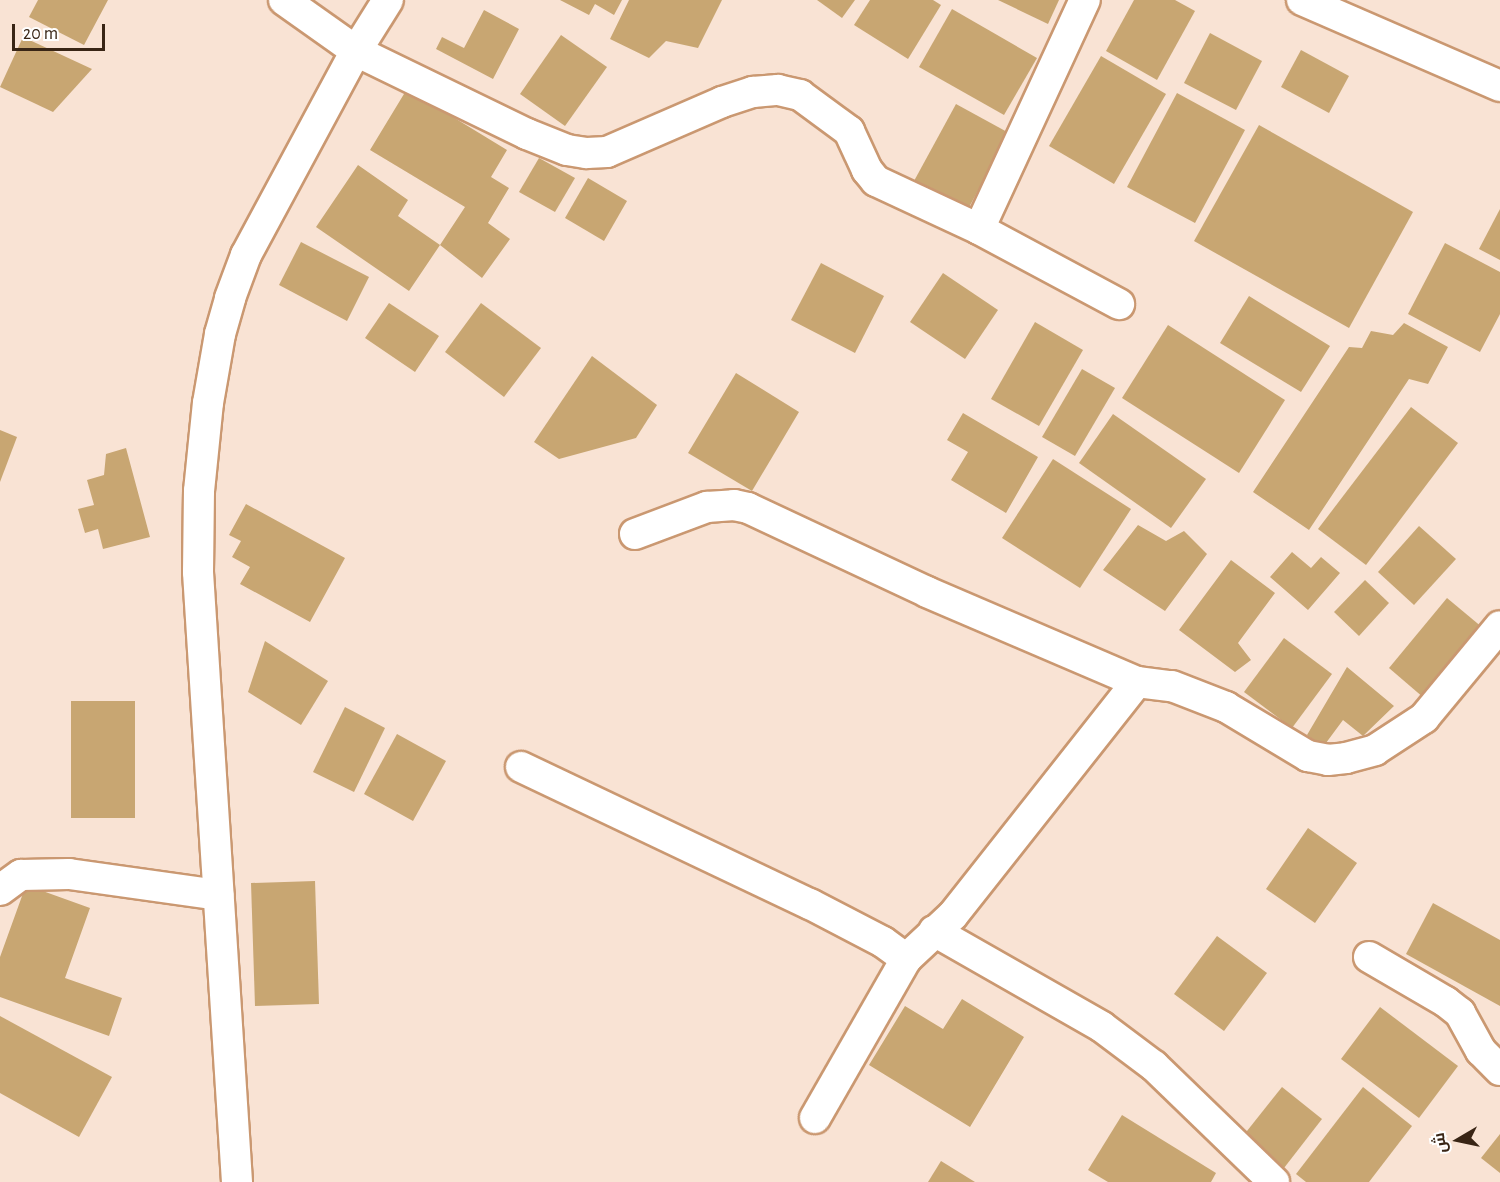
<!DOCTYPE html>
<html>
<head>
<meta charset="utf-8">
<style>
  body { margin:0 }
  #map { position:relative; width:1500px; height:1182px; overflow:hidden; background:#f9e3d4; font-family:"Alegreya Sans",Cairo,sans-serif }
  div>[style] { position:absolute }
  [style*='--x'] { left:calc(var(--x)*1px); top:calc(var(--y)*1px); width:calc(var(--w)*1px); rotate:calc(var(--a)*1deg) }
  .building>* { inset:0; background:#c8a672 }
  .roads { filter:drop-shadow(2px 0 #ca9871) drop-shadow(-2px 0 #ca9871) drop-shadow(0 2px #ca9871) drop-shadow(0 -2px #ca9871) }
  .minor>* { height:30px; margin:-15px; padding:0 15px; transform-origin:15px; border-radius:15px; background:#fff }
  span { translate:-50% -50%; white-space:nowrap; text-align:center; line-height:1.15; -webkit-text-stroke:5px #fff; paint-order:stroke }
  .north { position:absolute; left:1428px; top:1110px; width:60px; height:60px; -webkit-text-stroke:4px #fff; paint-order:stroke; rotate:261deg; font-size:16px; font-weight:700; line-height:24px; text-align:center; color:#392515 }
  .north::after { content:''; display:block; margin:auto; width:21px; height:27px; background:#392515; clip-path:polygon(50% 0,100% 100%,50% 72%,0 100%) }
  .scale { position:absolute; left:12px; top:24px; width:93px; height:27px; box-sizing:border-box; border:3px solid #392515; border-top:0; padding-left:8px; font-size:18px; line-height:21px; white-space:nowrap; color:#392515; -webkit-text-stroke:4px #fff; paint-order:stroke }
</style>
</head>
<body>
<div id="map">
  <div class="building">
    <i style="clip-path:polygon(38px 0,108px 0,84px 45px,29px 17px)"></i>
    <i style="clip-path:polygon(560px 0,622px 0,614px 15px,595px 4px,589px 15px)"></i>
    <i style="clip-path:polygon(629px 0,722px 0,698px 48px,666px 41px,649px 58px,610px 39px)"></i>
    <i style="clip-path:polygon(817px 0,855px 0,842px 18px)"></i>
    <i style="clip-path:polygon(870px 0,933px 0,941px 5px,908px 59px,854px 25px)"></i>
    <i style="clip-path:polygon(998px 0,1059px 0,1048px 24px)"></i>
    <i style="clip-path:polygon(1134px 0,1175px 0,1195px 11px,1157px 80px,1106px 51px)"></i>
    <i style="clip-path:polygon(952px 9px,1037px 58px,1004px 115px,919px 67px)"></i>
    <i style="clip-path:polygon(484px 10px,519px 29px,493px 79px,436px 49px,442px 37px,464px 48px)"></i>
    <i style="clip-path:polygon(1210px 33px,1262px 61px,1236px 110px,1184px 83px)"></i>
    <i style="clip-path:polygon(561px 35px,607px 67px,565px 126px,520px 94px)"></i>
    <i style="clip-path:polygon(23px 37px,92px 69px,53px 112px,0 87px)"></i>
    <i style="clip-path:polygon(1301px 50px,1349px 76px,1329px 113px,1281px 87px)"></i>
    <i style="clip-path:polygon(1101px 56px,1166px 94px,1114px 184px,1049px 146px)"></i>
    <i style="clip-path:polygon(407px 89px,507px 150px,491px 177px,509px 188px,488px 223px,510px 239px,482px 278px,440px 245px,409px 291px,316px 227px,358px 165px,408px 200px,398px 216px,440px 245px,465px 207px,370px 150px)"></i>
    <i style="clip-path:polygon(1177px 93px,1245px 130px,1195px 223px,1127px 187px)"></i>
    <i style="clip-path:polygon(956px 104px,1009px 133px,967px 211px,914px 181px)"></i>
    <i style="clip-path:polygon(1259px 125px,1413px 212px,1349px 328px,1194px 241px)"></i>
    <i style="clip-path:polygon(539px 158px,575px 178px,555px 212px,519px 192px)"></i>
    <i style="clip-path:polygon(588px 178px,627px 201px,604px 241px,565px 218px)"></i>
    <i style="clip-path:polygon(1500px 209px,1500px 260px,1479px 249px)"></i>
    <i style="clip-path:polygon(301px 242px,369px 277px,347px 321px,279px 285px)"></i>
    <i style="clip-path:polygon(1445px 243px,1500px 272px,1500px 314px,1480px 352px,1408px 314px)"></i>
    <i style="clip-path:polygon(821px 263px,884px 296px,855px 353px,791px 320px)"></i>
    <i style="clip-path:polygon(943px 273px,998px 310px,965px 359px,910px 322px)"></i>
    <i style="clip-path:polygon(1249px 296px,1330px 346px,1301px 392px,1220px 343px)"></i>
    <i style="clip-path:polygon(389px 303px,439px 336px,415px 372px,365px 338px)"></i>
    <i style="clip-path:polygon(481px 303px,541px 348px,504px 397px,445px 352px)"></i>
    <i style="clip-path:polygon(1035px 322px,1083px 350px,1039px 426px,991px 399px)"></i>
    <i style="clip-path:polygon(1404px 323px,1448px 347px,1428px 384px,1409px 379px,1309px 530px,1253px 492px,1349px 347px,1362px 348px,1371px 331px,1393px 335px)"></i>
    <i style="clip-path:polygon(1168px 325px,1285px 400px,1239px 473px,1122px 398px)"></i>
    <i style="clip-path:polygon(592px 356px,657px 405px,636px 438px,559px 459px,534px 442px)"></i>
    <i style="clip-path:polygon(1082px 369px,1115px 388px,1075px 456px,1042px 437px)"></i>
    <i style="clip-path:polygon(736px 373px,799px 412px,752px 491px,688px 453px)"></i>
    <i style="clip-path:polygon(1411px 407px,1458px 443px,1366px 565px,1318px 529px)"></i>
    <i style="clip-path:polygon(963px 413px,1038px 457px,1006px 513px,951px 480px,968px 452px,947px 440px)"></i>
    <i style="clip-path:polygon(1113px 414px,1206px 479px,1171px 528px,1079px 463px)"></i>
    <i style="clip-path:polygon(0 430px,17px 437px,0 482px)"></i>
    <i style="clip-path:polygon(126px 448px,150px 537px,103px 549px,98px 529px,85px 533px,78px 509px,94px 505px,87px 480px,104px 475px,106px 454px)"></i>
    <i style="clip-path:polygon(1053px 459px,1131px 509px,1080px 588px,1002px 538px)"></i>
    <i style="clip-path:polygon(246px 504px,345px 558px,310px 622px,240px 584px,250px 567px,232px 557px,241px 541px,229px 535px)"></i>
    <i style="clip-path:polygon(1138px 525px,1166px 541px,1184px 531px,1207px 554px,1165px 611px,1103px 570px)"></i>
    <i style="clip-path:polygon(1419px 526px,1456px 559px,1414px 605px,1378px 572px)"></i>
    <i style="clip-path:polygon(1292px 552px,1311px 568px,1321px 557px,1340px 573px,1308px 610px,1270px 577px)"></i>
    <i style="clip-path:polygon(1231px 560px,1275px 593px,1238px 643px,1251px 660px,1235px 672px,1179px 630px)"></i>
    <i style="clip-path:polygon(1365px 580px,1389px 603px,1359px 636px,1334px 612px)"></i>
    <i style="clip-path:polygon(1447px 598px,1483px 628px,1424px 698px,1389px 668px)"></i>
    <i style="clip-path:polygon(1284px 638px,1332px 674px,1292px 728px,1244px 692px)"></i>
    <i style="clip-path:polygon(265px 641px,328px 681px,301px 725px,248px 692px)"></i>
    <i style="clip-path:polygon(1347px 667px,1394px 706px,1363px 736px,1343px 720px,1323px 747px,1307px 735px)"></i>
    <i style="clip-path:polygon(71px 701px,135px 701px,135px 818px,71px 818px)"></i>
    <i style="clip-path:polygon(345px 707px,385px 728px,354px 792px,313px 772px)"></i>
    <i style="clip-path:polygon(397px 734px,446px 761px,413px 821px,364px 794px)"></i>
    <i style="clip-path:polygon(1308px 828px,1357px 863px,1315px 923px,1266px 889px)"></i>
    <i style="clip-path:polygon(315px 881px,319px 1004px,255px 1006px,251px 883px)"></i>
    <i style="clip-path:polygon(26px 885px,90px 908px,65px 978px,122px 998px,109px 1036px,0 997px,0 957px)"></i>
    <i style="clip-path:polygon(1433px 903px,1500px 940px,1500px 1006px,1406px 954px)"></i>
    <i style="clip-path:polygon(1217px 936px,1267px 973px,1224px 1031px,1174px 994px)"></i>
    <i style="clip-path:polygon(962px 999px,1024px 1037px,970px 1127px,869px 1065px,905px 1006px,943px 1029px)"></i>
    <i style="clip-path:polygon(1380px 1007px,1458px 1066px,1419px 1118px,1341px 1059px)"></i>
    <i style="clip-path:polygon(0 1016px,112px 1077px,79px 1137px,0 1093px)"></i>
    <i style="clip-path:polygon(1282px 1087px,1322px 1119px,1284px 1168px,1243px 1136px)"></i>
    <i style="clip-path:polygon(1363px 1087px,1412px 1126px,1369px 1182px,1306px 1182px,1296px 1174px)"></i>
    <i style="clip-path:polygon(1122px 1115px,1216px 1173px,1211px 1182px,1108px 1182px,1088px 1170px)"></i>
    <i style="clip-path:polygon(1500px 1134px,1500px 1173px,1481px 1158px)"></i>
    <i style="clip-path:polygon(941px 1161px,975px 1182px,928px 1182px)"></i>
  </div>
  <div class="roads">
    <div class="minor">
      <i style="--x:284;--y:0;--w:88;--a:35.3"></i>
      <i style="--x:356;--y:51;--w:190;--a:25.9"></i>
      <i style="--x:527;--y:134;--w:43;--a:21.8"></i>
      <i style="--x:567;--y:150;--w:20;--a:9"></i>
      <i style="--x:587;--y:153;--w:20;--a:-3"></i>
      <i style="--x:607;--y:152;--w:125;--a:-23.5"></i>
      <i style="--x:722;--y:102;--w:33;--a:-18"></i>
      <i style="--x:753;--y:92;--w:25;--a:-5"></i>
      <i style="--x:778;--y:90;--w:23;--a:13"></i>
      <i style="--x:800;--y:95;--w:61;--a:36.3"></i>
      <i style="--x:849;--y:131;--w:43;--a:65.2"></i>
      <i style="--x:867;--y:170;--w:14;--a:51"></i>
      <i style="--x:876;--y:181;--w:114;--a:25"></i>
      <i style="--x:979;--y:229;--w:159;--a:28.2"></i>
      <i style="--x:1302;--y:0;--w:216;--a:23.5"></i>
      <i style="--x:979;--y:229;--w:252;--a:-65.2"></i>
      <i style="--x:635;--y:534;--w:77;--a:-20.6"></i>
      <i style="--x:707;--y:507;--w:27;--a:-4"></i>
      <i style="--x:734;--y:505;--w:14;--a:12"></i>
      <i style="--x:748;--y:508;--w:198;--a:25.1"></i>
      <i style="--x:927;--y:592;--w:228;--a:23.2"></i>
      <i style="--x:521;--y:767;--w:320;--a:25.4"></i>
      <i style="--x:810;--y:904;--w:82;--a:27.5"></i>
      <i style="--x:883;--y:942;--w:29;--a:36"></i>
      <i style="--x:906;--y:959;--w:64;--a:-43.1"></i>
      <i style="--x:953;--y:915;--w:297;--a:-51.7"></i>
      <i style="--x:1137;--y:682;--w:35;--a:7"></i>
      <i style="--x:1172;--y:686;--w:58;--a:21.3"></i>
      <i style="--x:1226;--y:707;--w:96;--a:30.9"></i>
      <i style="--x:1308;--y:756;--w:20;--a:11"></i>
      <i style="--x:1328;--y:760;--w:18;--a:-6"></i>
      <i style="--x:1346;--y:758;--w:30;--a:-15"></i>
      <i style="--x:1375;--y:750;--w:59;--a:-33.1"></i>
      <i style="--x:1424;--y:718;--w:119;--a:-50.4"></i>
      <i style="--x:0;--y:890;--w:26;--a:-36"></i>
      <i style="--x:21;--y:875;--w:48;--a:-1.2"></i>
      <i style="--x:69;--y:874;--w:151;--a:8"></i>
      <i style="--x:934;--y:931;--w:193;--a:29.7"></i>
      <i style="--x:1102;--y:1027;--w:65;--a:36.9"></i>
      <i style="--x:1154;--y:1066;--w:167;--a:44"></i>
      <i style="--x:1369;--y:957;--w:89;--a:30.3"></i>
      <i style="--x:1446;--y:1002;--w:18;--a:38"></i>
      <i style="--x:1460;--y:1013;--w:43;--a:61.1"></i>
      <i style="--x:1481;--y:1051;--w:27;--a:45"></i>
      <i style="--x:815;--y:1118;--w:183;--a:-60.2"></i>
      <i style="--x:237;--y:1182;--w:611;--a:-93.66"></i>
      <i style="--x:198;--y:572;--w:81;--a:-89.3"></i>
      <i style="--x:199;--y:491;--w:88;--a:-84.2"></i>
      <i style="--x:208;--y:403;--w:70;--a:-80.1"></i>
      <i style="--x:220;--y:334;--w:37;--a:-74"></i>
      <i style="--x:230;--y:298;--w:46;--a:-69.6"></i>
      <i style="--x:246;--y:255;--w:232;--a:-61.7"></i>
      <i style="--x:356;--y:51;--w:60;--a:-57.9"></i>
    </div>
  </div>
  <div class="north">ش</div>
  <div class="scale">20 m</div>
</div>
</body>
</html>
